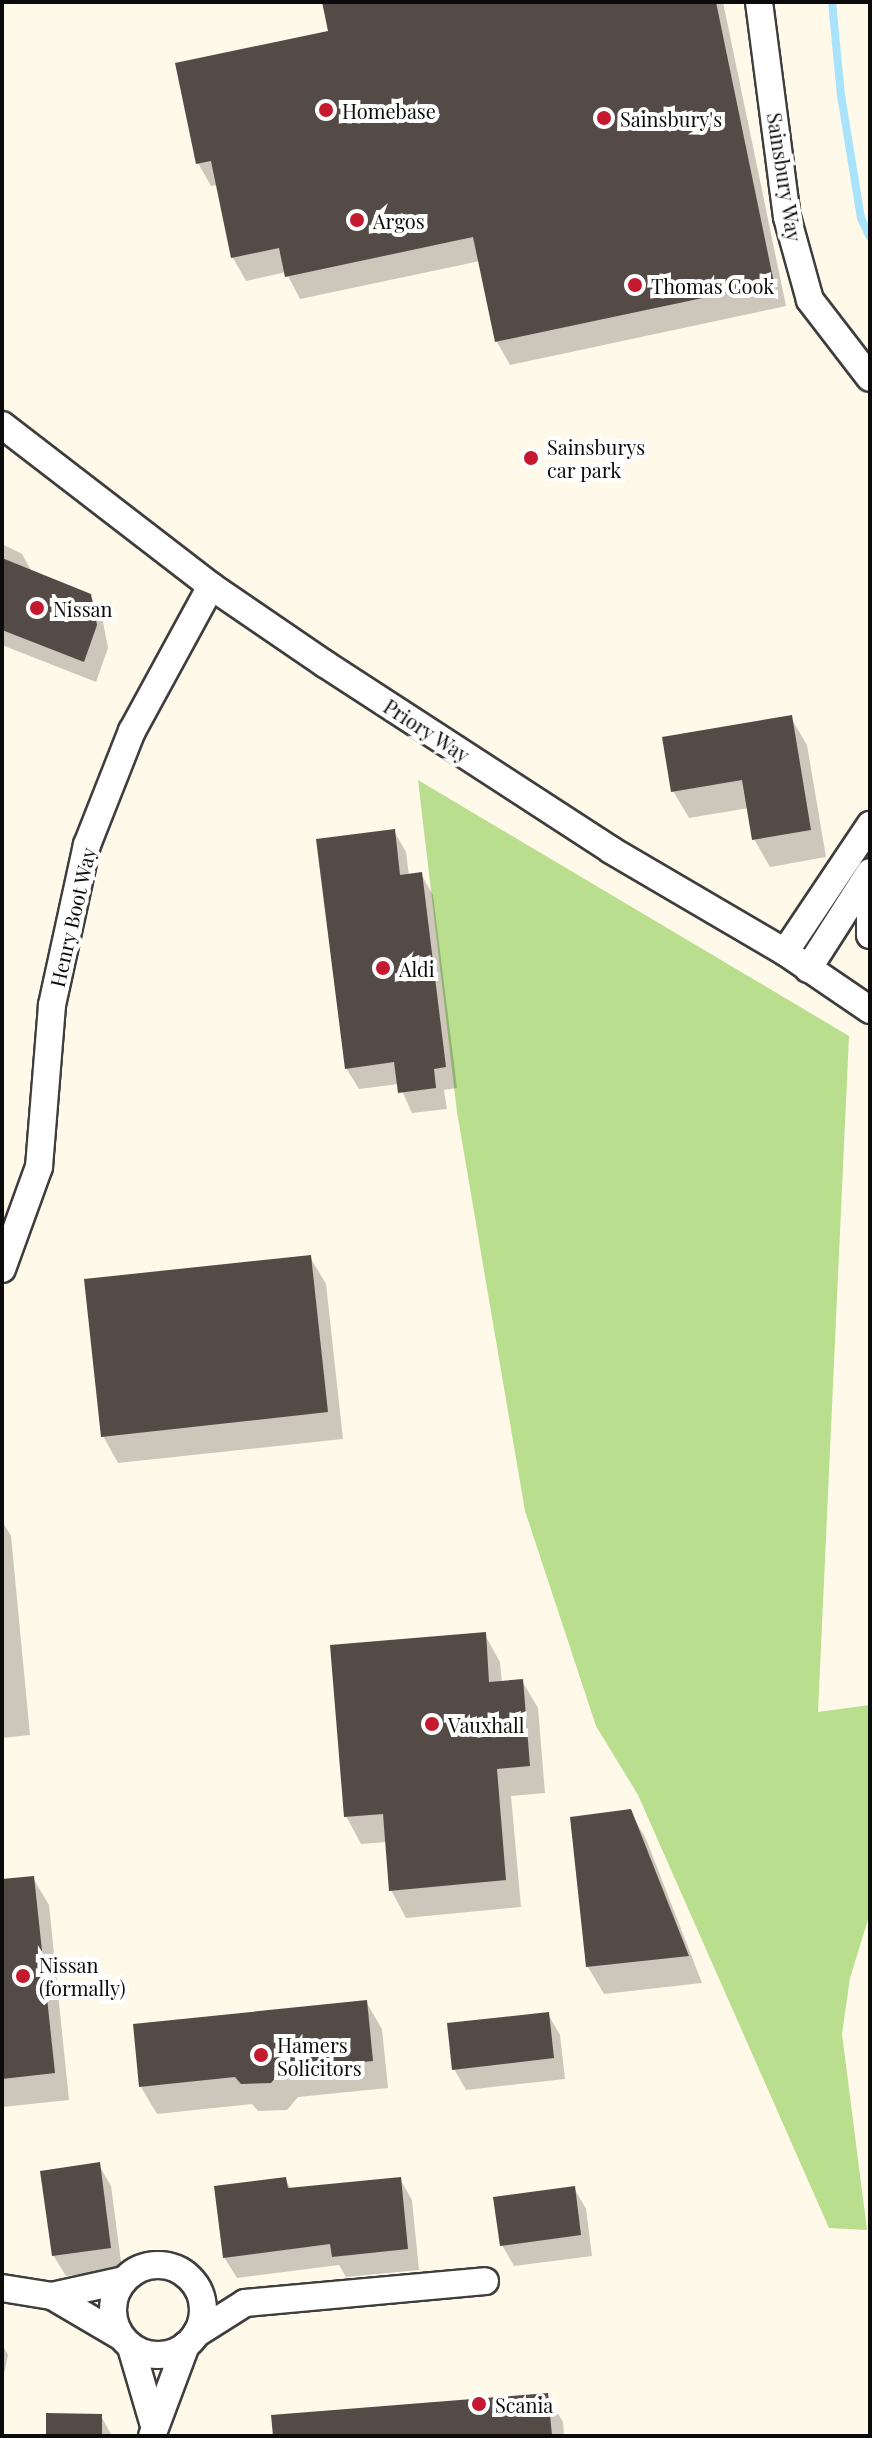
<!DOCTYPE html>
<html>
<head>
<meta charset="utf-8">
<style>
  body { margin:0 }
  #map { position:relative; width:872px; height:2438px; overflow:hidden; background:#fff9e9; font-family:"Playfair Display",serif }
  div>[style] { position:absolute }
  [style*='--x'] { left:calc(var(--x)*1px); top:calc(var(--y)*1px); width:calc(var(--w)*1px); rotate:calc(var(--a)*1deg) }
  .forest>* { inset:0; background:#b8de8e }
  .shadow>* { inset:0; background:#0003 }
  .stream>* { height:8px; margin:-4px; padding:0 4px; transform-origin:4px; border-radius:4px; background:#a9e3fb }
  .building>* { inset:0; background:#544b46 }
  .roads { filter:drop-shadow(2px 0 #3e3e3e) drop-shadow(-2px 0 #3e3e3e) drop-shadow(0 2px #3e3e3e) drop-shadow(0 -2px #3e3e3e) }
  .minor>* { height:26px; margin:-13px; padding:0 13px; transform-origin:13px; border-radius:13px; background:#fff }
  .minor>.ring { margin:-13px; padding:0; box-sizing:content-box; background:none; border:26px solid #fff; border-radius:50% }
  .dots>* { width:22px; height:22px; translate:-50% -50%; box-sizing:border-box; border:4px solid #fff; border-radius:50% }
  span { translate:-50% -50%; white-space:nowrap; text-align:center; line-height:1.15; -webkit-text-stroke:8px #fff; paint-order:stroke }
  .poi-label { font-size:20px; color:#0b0b0b }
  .left { translate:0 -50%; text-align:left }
  .street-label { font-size:20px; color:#0b0b0b }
  .frame { position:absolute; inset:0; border:4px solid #0b0b0b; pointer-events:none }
</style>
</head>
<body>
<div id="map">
  <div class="forest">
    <i style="clip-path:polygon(418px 780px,849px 1036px,818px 1712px,870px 1705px,870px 1913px,850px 1978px,842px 2034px,867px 2230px,829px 2228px,638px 1795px,596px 1726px,525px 1511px,457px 1112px)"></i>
  </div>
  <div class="shadow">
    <i style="clip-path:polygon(324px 2px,723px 2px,786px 306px,510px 365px,497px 342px,480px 261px,300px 299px,286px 272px,246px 281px,233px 258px,218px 185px,211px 186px,198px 163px,331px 33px)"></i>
    <i style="clip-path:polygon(2px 544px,22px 554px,32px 572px,90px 595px,102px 617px,108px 648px,96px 682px,2px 645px)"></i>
    <i style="clip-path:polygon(791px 718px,807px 745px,826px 857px,770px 867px,754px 839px,749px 808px,689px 818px,673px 791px)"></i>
    <i style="clip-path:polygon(394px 831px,406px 852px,409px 876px,421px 874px,433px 895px,457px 1088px,444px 1090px,447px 1109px,412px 1113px,399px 1084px,359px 1089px,346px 1068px)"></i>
    <i style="clip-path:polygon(310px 1257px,326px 1284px,343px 1439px,118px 1463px,103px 1436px)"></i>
    <i style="clip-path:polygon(2px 1521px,11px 1536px,30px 1735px,2px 1738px)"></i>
    <i style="clip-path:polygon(485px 1635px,500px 1662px,502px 1683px,522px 1681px,538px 1708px,545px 1793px,511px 1796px,521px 1907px,406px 1918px,391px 1890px,387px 1842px,361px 1844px,346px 1816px)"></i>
    <i style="clip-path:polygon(630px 1811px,646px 1839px,702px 1983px,604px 1994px,588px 1967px,572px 1818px)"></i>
    <i style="clip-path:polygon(33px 1878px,49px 1905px,69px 2100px,2px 2107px,2px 1881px)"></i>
    <i style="clip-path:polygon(366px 2002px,382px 2029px,388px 2088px,298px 2097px,287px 2110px,258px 2111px,252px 2104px,157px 2114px,141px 2087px)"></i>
    <i style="clip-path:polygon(548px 2014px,560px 2035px,565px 2079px,466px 2090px,454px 2069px)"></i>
    <i style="clip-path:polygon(99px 2165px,111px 2186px,122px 2269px,66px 2276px,53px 2255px)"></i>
    <i style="clip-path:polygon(285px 2179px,291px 2189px,400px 2179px,412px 2200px,419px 2270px,346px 2277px,339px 2265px,237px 2278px,224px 2257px)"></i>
    <i style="clip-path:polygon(574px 2188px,586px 2209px,592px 2256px,514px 2266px,502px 2245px)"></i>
    <i style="clip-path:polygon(2px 2344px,8px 2355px,2px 2383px)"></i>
    <i style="clip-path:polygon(547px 2395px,563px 2422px,564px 2436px,275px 2436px)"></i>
    <i style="clip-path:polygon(101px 2416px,112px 2436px,48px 2436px)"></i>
  </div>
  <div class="stream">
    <i style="--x:832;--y:2;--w:93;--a:84.5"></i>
    <i style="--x:841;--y:95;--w:125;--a:80.8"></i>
    <i style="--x:861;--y:218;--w:21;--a:65"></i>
  </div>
  <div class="building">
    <i style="clip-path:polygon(322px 2px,716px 2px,774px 283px,495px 342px,473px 237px,285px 277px,279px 248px,231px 258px,211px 161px,196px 164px,175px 63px,328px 31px)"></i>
    <i style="clip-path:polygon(2px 558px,91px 594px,97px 625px,84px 662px,2px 630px)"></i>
    <i style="clip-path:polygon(792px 715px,811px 830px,752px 840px,742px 780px,671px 792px,662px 737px)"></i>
    <i style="clip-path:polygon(395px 829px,400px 875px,422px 872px,446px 1067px,434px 1069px,436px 1088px,398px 1093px,394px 1062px,345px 1069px,316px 839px)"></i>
    <i style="clip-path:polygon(311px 1255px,328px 1412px,101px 1437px,84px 1279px)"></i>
    <i style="clip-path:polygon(486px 1632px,489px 1682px,523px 1679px,530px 1766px,497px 1769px,506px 1880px,389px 1891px,383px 1814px,344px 1817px,330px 1645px)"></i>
    <i style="clip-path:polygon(631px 1809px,689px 1956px,586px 1967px,570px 1817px)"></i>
    <i style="clip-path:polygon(34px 1876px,55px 2073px,2px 2079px,2px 1879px)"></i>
    <i style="clip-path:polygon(367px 2000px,373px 2061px,282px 2070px,271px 2083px,241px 2084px,235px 2077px,139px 2087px,133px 2024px)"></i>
    <i style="clip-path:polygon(549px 2012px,554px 2058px,452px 2070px,447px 2023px)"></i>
    <i style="clip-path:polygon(100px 2162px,111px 2248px,52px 2256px,40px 2171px)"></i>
    <i style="clip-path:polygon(286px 2177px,288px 2188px,401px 2177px,408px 2249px,332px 2257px,330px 2244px,223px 2258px,214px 2186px)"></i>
    <i style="clip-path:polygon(575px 2186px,581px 2235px,500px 2246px,493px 2197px)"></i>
    <i style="clip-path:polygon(548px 2393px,552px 2436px,273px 2436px,271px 2415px)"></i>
    <i style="clip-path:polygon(46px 2413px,102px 2414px,102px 2436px,46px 2436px)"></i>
  </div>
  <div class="roads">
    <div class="minor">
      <i style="--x:759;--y:2;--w:217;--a:82.6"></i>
      <i style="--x:787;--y:217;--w:86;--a:74.5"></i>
      <i style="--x:810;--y:300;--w:98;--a:52.4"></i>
      <i style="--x:2;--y:425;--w:264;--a:37.6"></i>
      <i style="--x:211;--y:586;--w:138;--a:34.4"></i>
      <i style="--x:325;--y:664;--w:341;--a:33"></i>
      <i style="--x:611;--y:850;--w:202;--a:30.4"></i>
      <i style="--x:785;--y:952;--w:103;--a:34.3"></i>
      <i style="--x:870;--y:908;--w:27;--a:90"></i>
      <i style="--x:785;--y:952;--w:153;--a:-56.2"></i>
      <i style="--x:808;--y:969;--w:115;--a:-57.4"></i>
      <i style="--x:2;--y:1269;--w:109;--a:-70.1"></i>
      <i style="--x:39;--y:1167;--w:163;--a:-85.4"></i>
      <i style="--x:52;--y:1005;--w:164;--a:-77.7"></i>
      <i style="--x:87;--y:845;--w:123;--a:-68.5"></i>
      <i style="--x:132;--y:731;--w:165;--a:-61.4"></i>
      <i class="ring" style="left:113px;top:2265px;width:64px;height:64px"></i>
      <i style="--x:2;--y:2288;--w:51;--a:9.1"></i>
      <i style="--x:52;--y:2296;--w:74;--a:-12.5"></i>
      <i style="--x:52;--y:2296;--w:79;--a:30.5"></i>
      <i style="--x:196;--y:2334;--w:58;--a:-32.3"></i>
      <i style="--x:245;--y:2303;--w:241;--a:-5.2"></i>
      <i style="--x:131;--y:2347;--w:78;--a:73.7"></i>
      <i style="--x:152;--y:2436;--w:97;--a:-69.5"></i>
    </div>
  </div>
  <div class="dots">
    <i style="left:326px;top:110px;background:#c4192f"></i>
    <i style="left:604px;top:118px;background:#c4192f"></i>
    <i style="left:357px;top:220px;background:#c4192f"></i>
    <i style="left:635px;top:285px;background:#c4192f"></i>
    <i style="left:531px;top:458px;background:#c4192f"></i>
    <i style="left:37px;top:608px;background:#c4192f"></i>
    <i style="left:383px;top:968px;background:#c4192f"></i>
    <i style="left:432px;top:1724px;background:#c4192f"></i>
    <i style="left:23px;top:1976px;background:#c4192f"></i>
    <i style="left:261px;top:2055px;background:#c4192f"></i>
    <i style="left:479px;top:2404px;background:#c4192f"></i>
  </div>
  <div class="poi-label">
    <span class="left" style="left:342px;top:110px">Homebase</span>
    <span class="left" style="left:620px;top:118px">Sainsbury's</span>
    <span class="left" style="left:373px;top:220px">Argos</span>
    <span class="left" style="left:651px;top:285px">Thomas Cook</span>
    <span class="left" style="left:547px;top:458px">Sainsburys<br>car park</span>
    <span class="left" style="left:53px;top:608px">Nissan</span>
    <span class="left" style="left:399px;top:968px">Aldi</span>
    <span class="left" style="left:448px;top:1724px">Vauxhall</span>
    <span class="left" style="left:39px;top:1976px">Nissan<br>(formally)</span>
    <span class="left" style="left:277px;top:2056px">Hamers<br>Solicitors</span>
    <span class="left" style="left:495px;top:2404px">Scania</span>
  </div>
  <div class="street-label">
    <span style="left:785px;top:177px;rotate:81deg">Sainsbury Way</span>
    <span style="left:427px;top:730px;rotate:33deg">Priory Way</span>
    <span style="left:72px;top:917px;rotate:-77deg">Henry Boot Way</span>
  </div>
  <div class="frame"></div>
</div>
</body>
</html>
